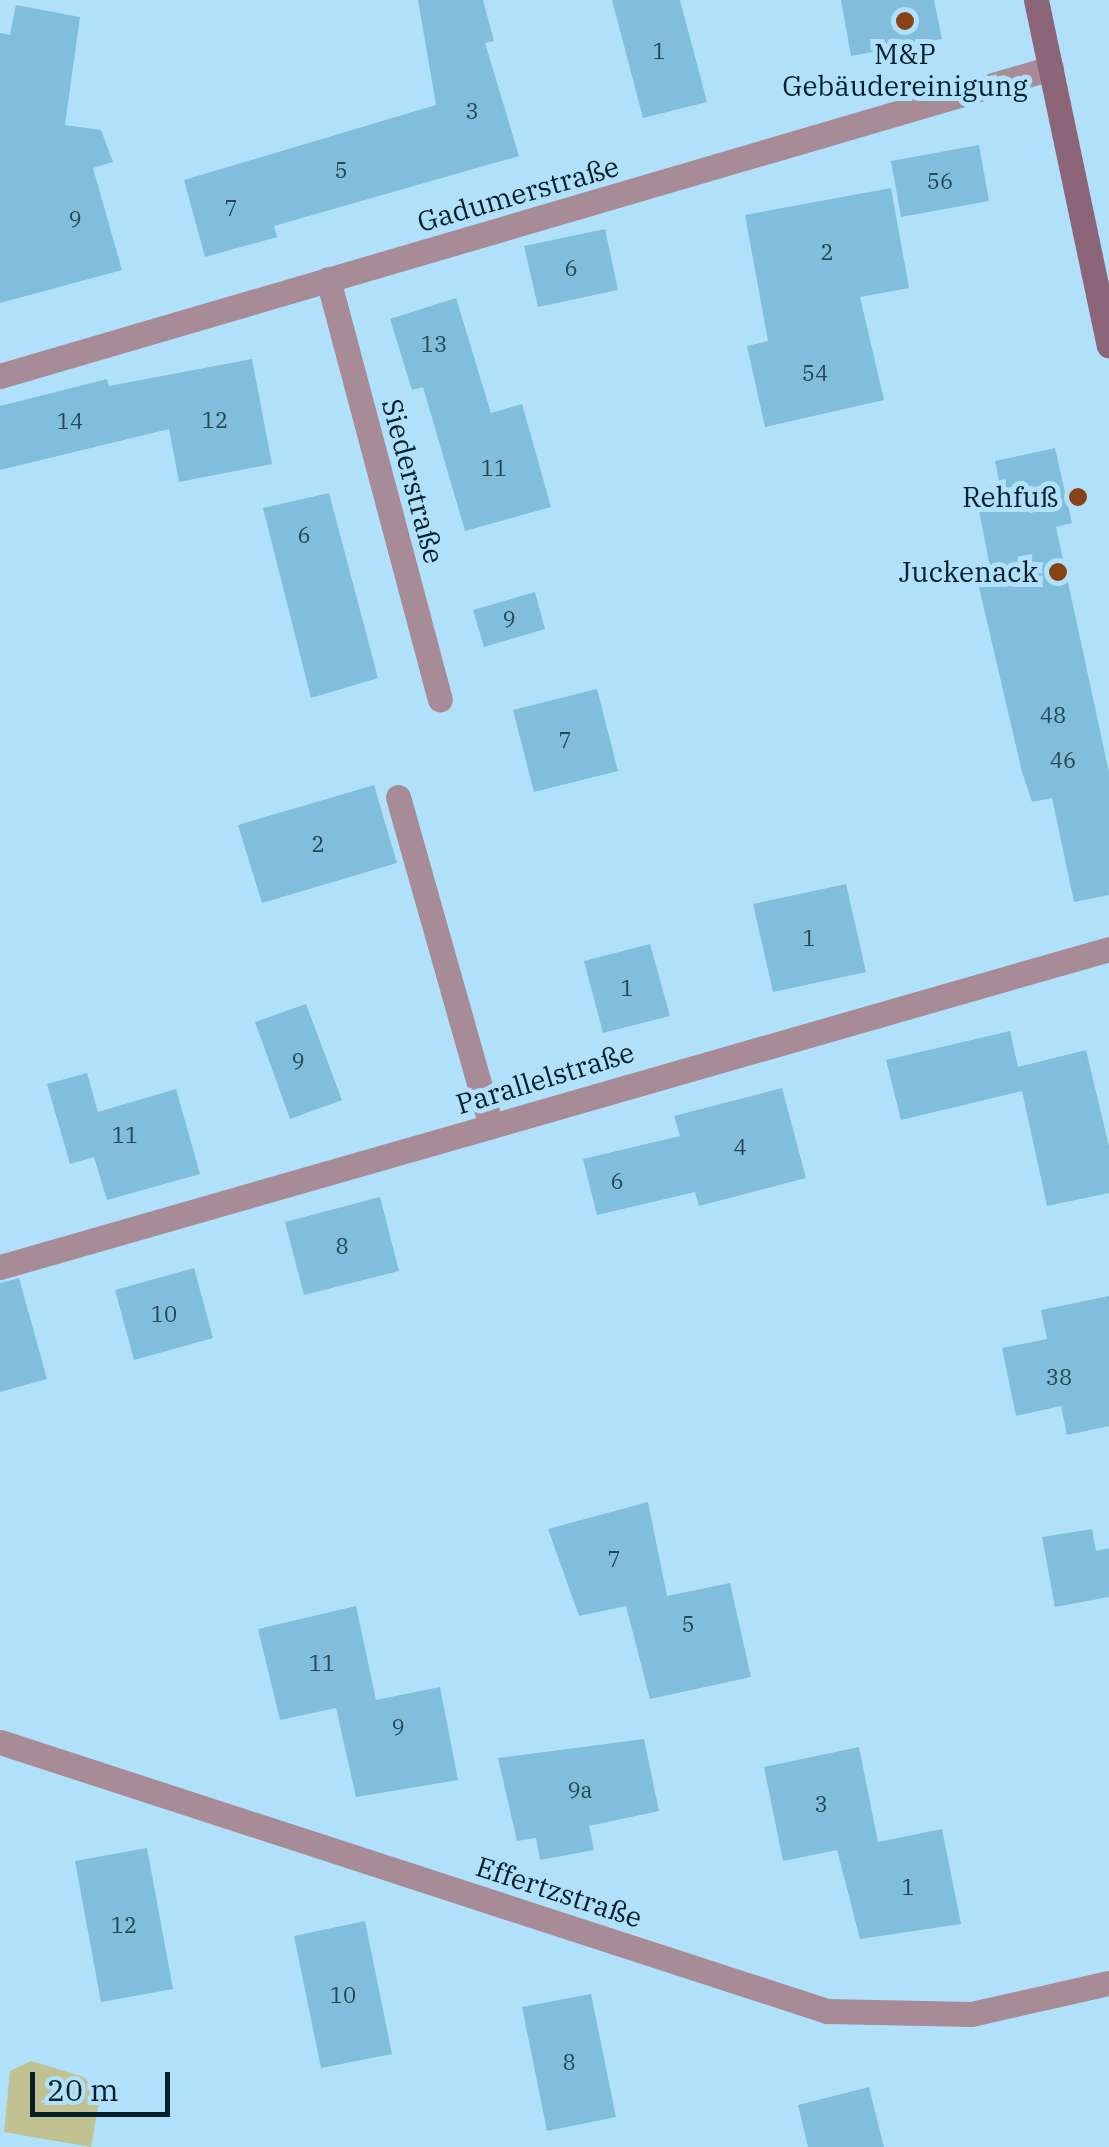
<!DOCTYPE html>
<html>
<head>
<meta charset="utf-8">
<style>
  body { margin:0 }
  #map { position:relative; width:1109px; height:2147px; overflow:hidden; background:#b1e1fa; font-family:"IBM Plex Serif",serif }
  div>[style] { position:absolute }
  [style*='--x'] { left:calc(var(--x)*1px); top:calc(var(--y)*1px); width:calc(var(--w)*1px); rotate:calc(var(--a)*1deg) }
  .green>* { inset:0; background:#c0c291 }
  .building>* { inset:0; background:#81bedc }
  .minor>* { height:25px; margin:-12.5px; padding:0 12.5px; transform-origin:12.5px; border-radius:12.5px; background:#a78b97 }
  .secondary>* { height:25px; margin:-12.5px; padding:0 12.5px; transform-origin:12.5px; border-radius:12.5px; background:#8d6578 }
  .dots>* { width:28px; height:28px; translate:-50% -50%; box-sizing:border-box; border:5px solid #b1e1fa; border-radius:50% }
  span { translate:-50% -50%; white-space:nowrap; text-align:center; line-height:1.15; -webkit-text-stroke:10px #b1e1fa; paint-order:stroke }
  .number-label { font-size:22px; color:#254857 }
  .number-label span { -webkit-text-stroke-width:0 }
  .poi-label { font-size:28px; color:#06202b }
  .right { translate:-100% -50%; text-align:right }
  .street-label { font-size:28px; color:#06202b }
  .scale { position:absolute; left:30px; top:2072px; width:140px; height:45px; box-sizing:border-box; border:5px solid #06202b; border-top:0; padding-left:12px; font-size:30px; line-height:35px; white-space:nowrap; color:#06202b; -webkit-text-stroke:8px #b1e1fa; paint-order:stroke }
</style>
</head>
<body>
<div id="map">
  <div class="green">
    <i style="clip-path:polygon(31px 2061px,84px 2077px,100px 2096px,91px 2147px,4px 2132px,10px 2071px)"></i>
  </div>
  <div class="building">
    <i style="clip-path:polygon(418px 0,483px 0,494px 41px,485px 43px,519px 156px,274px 226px,277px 237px,205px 257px,184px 180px,436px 105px)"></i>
    <i style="clip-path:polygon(612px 0,680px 0,707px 102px,643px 118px)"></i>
    <i style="clip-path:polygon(841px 0,934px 0,942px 39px,851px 56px)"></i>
    <i style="clip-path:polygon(16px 5px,80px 17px,65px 125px,101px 130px,113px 162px,93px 168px,122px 270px,0 303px,0 33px,10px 35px)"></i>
    <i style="clip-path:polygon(979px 145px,989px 201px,901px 217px,891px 161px)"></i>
    <i style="clip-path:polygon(891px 188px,909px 288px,860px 297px,884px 400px,765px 427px,747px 346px,768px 341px,745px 215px)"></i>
    <i style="clip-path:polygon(605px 229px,618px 290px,538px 307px,524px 246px)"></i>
    <i style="clip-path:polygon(456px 298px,491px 413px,522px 404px,551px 507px,465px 531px,423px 387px,412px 390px,390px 319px)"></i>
    <i style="clip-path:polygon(252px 359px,272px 464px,179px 482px,169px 429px,0 470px,0 406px,107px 379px,109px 386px)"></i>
    <i style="clip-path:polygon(1055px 448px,1072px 523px,1056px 527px,1109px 772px,1109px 895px,1074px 902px,1052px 798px,1032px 802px,1022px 772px,975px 570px,990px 567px,975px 490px,1000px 485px,995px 461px)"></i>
    <i style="clip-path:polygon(329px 493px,378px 678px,311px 698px,263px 508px)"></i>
    <i style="clip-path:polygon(535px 592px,545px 629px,484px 647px,473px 610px)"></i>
    <i style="clip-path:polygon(597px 689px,618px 771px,534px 792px,513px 710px)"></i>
    <i style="clip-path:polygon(374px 785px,397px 863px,262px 903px,238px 825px)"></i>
    <i style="clip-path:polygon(846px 884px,866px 972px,773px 992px,753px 904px)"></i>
    <i style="clip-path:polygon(650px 944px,670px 1016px,603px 1033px,584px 961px)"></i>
    <i style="clip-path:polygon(306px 1004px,342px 1100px,290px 1119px,255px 1022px)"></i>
    <i style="clip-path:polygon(1010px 1031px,1018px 1067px,1086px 1050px,1109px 1146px,1109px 1193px,1047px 1206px,1022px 1091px,901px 1120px,886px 1060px)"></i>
    <i style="clip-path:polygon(87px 1073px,98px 1112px,176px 1089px,200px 1174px,107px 1200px,94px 1157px,70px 1164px,47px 1084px)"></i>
    <i style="clip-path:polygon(782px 1088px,806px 1178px,699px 1206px,695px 1192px,597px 1215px,583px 1159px,680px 1136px,674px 1116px)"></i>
    <i style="clip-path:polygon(380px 1197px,399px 1271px,304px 1295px,285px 1222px)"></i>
    <i style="clip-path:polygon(194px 1268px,213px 1338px,134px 1360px,115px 1290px)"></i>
    <i style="clip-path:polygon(19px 1278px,47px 1379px,0 1392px,0 1283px)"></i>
    <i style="clip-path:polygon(1109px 1296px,1109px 1426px,1067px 1435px,1061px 1406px,1016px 1416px,1002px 1348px,1047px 1339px,1041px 1310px)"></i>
    <i style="clip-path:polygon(648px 1502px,667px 1596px,730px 1583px,751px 1677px,650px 1699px,626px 1606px,579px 1616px,548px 1529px)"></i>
    <i style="clip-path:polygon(1092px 1529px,1096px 1551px,1109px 1548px,1109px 1597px,1055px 1607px,1042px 1537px)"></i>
    <i style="clip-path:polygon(356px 1606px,376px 1700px,440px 1687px,458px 1780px,356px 1797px,336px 1708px,280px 1720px,258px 1629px)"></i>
    <i style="clip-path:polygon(644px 1739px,659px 1811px,589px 1826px,594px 1850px,540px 1860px,536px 1838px,517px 1841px,498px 1758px)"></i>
    <i style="clip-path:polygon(859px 1747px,878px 1842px,942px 1829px,961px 1924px,860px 1939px,837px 1850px,783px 1861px,764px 1767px)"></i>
    <i style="clip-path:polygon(147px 1848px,173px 1989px,101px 2002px,75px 1861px)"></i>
    <i style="clip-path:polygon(365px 1921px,392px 2054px,321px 2068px,294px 1936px)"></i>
    <i style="clip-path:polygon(591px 1994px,616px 2117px,547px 2131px,522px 2007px)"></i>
    <i style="clip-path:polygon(869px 2087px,884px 2147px,808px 2147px,798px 2105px)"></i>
  </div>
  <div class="minor">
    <i style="--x:328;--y:279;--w:435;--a:75.1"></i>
    <i style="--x:0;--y:376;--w:1095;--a:-16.33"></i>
    <i style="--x:398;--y:797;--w:342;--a:74.2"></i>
    <i style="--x:0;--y:1267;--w:1154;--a:-16"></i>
    <i style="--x:0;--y:1742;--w:870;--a:18.02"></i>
    <i style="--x:827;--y:2011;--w:144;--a:1.2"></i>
    <i style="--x:971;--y:2014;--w:141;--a:-12.7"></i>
  </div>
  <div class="secondary">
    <i style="--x:1036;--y:0;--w:353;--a:78.1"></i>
  </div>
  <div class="dots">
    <i style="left:905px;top:21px;background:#874316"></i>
    <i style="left:1078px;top:497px;background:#874316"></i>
    <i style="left:1058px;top:572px;background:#874316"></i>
  </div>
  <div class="number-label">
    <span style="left:659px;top:51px">1</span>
    <span style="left:472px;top:111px">3</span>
    <span style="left:341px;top:170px">5</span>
    <span style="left:940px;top:181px">56</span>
    <span style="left:231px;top:208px">7</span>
    <span style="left:75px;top:219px">9</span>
    <span style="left:827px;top:252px">2</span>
    <span style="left:571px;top:268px">6</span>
    <span style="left:434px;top:344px">13</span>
    <span style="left:815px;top:373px">54</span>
    <span style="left:215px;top:420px">12</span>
    <span style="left:70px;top:421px">14</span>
    <span style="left:494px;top:468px">11</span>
    <span style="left:304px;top:535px">6</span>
    <span style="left:509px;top:619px">9</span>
    <span style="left:1053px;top:715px">48</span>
    <span style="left:565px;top:740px">7</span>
    <span style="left:1063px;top:760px">46</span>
    <span style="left:318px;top:844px">2</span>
    <span style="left:809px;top:938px">1</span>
    <span style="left:627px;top:988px">1</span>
    <span style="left:298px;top:1061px">9</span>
    <span style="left:125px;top:1135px">11</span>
    <span style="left:740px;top:1147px">4</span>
    <span style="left:617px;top:1181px">6</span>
    <span style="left:342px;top:1246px">8</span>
    <span style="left:164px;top:1314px">10</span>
    <span style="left:1059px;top:1377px">38</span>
    <span style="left:614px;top:1559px">7</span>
    <span style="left:688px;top:1624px">5</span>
    <span style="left:322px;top:1663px">11</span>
    <span style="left:398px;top:1727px">9</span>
    <span style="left:580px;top:1790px">9a</span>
    <span style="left:821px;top:1804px">3</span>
    <span style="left:908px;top:1887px">1</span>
    <span style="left:124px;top:1925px">12</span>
    <span style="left:343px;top:1995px">10</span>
    <span style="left:569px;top:2062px">8</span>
  </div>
  <div class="poi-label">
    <span style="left:905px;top:70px">M&amp;P<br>Gebäudereinigung</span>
    <span class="right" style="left:1058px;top:497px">Rehfuß</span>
    <span class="right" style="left:1038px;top:572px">Juckenack</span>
  </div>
  <div class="street-label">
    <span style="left:518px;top:194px;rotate:-16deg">Gadumerstraße</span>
    <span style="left:413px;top:481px;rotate:75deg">Siederstraße</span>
    <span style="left:545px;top:1078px;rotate:-17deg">Parallelstraße</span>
    <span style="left:559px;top:1892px;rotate:18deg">Effertzstraße</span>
  </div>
  <div class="scale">20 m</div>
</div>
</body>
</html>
